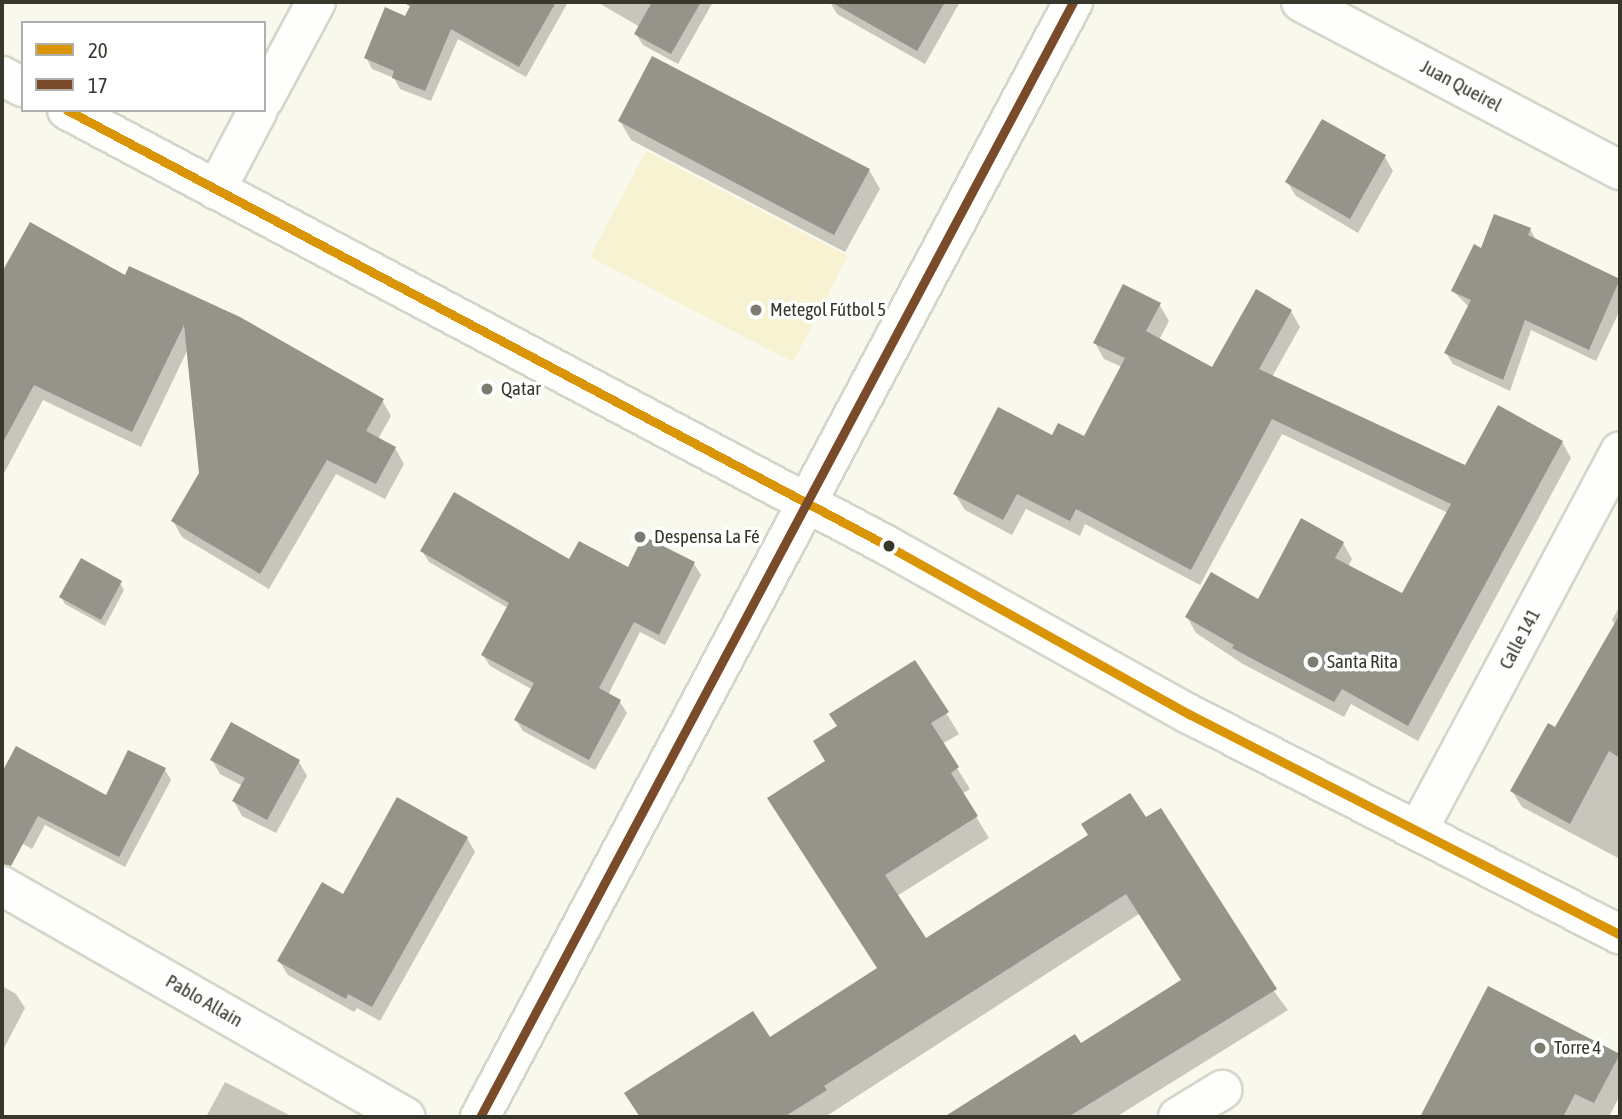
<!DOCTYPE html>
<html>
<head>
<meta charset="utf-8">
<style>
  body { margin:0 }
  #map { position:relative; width:1622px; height:1119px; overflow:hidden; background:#f9f8ed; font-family:"Asap Condensed",sans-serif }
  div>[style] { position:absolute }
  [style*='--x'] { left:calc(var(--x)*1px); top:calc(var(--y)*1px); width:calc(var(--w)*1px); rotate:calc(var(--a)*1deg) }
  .green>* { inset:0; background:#f6f2d2 }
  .shadow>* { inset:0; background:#0003 }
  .building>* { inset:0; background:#95948b }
  .roads { filter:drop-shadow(2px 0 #d6d5cb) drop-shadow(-2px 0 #d6d5cb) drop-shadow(0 2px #d6d5cb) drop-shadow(0 -2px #d6d5cb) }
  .street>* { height:38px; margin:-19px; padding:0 19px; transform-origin:19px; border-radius:19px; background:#fefefc }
  .secondary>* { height:38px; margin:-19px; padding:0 19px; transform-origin:19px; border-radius:19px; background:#fefefc }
  .primary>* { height:38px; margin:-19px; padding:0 19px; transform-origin:19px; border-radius:19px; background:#fefefc }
  .bus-1>* { height:9px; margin:-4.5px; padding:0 4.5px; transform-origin:4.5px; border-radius:4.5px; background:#da9507 }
  .bus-2>* { height:9px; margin:-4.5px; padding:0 4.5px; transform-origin:4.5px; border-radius:4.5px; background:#7a4b2a }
  .dots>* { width:19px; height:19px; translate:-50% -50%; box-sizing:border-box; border:4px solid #fff; border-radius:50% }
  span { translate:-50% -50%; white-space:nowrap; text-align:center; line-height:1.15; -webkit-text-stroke:7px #fff; paint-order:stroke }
  .street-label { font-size:19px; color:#38372c }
  .poi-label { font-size:19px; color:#38372c }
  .left { translate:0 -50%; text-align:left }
  .frame { position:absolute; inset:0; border:4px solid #38372c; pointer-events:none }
  .legend { position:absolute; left:21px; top:21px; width:245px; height:91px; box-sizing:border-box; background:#fff; border:2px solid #afafab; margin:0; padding:9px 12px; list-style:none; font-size:21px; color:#38372c }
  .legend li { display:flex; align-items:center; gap:14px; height:35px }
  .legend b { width:35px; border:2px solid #afafab }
</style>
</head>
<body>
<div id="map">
  <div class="green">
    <i style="clip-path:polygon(646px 151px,848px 256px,793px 362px,590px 257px)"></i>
  </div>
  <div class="shadow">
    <i style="clip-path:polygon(415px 2px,568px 2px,526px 77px,458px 39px,431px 101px,400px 89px,394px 78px,372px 69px,366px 57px,406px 18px)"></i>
    <i style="clip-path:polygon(597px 2px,713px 2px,678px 64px,643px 45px,636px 34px,640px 27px)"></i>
    <i style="clip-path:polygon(830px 2px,960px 2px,925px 64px,837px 14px)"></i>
    <i style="clip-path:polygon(620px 121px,869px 170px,880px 189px,845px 252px,631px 140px)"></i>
    <i style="clip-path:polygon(1322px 121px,1385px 157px,1393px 171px,1358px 233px,1296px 196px,1287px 182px)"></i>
    <i style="clip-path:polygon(31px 224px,125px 277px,382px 400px,391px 416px,378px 439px,395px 448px,404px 464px,385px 499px,336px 474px,269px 589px,182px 537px,173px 521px,201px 474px,188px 349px,141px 447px,43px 400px,2px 477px,2px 274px)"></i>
    <i style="clip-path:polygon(1530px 229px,1536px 240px,1620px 281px,1620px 310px,1596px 361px,1531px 330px,1510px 391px,1453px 364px,1446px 353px,1469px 307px,1453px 291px,1482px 250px)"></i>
    <i style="clip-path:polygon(1159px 304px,1169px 321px,1159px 340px,1213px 369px,1291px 311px,1300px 327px,1272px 377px,1466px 467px,1562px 442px,1571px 458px,1418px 741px,1351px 704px,1344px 717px,1243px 664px,1196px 633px,1187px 617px,1259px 602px,1343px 543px,1352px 559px,1348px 567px,1403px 596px,1448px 513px,1282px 434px,1200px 585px,1085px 524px,1080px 536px,1026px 509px,1012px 535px,965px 510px,955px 494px,1052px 437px,1085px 438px,1122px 367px,1104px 359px,1095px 343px)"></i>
    <i style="clip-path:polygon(422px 551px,628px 569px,694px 564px,701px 575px,665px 645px,640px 632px,608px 695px,620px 702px,627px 713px,595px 770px,523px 731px,516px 720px,533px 690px,490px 666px,483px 655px,508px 608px,429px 562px)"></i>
    <i style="clip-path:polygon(120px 583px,124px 590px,105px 626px,65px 604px,61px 597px)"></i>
    <i style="clip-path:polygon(1620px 606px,1620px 859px,1522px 807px,1512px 791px,1556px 729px,1616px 626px,1612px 620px)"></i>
    <i style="clip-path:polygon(915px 662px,959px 734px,942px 744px,970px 789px,962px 794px,989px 838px,897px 896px,925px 940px,1145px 820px,1288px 1010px,1116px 1117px,968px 1117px,1182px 981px,1139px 914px,825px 1117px,640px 1117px,626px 1093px,769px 1039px,879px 970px,827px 762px,838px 727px)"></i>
    <i style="clip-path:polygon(17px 748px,107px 797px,165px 770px,171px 780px,125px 867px,45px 825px,32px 849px,2px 832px,2px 775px)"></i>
    <i style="clip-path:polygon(212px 760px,299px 762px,307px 776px,276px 833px,242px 816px,234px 801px,243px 786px,220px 774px)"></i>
    <i style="clip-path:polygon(467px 838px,475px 852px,380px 1021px,357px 1008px,354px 1012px,288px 975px,279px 961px,343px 896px)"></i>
    <i style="clip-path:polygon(2px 986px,16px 994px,25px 1008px,2px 1052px)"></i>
    <i style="clip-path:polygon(1489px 989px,1618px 1055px,1620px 1095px,1609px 1117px,1422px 1117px)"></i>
    <i style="clip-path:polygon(225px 1082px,293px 1117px,206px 1117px)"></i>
  </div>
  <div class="building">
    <i style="clip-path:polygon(402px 2px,556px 2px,519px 67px,451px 29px,425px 91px,392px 78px,394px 71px,364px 58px,385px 7px,405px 16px,410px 6px)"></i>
    <i style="clip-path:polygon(652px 2px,701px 2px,671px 54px,634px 34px)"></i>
    <i style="clip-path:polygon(831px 2px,945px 2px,917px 51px)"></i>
    <i style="clip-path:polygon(652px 56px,870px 169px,834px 235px,618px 121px)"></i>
    <i style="clip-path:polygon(1322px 119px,1386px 155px,1350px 219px,1285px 182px)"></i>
    <i style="clip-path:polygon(1494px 214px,1531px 228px,1528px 235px,1620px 279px,1589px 350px,1525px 320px,1503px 380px,1444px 353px,1471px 300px,1451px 291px,1474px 244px,1481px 248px)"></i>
    <i style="clip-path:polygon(30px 222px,125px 275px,129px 266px,240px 317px,384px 399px,366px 431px,396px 447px,376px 484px,327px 460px,260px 574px,171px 521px,199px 473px,184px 325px,132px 432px,34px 385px,2px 444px,2px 272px)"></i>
    <i style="clip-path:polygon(1123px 284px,1161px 303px,1146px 331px,1212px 367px,1256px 289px,1292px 310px,1259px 369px,1465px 465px,1498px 405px,1563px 441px,1408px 726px,1342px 689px,1334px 702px,1232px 648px,1234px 645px,1185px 617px,1211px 572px,1258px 599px,1301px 518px,1344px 542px,1335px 558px,1402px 593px,1451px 504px,1272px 419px,1191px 570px,1076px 509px,1070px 521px,1017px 494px,1003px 520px,953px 494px,998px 407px,1052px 435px,1058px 423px,1084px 436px,1125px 358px,1093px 343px)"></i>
    <i style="clip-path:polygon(454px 492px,569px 559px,579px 541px,628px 567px,643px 536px,695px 562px,659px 635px,634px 622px,599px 688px,621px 700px,589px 760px,514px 720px,534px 683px,481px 655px,509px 603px,420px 551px)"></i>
    <i style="clip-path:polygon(81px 558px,122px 581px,101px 620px,59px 597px)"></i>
    <i style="clip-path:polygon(1620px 614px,1620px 758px,1609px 751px,1570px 824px,1510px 791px,1548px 723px,1555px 727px)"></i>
    <i style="clip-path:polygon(915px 660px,949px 712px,931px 723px,959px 767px,951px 773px,978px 816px,885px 875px,926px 938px,1088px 835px,1081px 824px,1130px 793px,1146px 817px,1161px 808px,1277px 989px,1068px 1117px,944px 1117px,1075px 1034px,1081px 1043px,1181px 980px,1126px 894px,824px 1086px,827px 1090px,784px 1117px,640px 1117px,624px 1093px,753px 1011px,770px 1037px,877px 968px,767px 798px,825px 761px,813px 741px,837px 726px,829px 714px)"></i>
    <i style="clip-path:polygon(231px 722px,300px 760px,267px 820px,232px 801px,245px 778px,210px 760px)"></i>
    <i style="clip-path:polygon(16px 746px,106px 795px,128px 750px,166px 768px,119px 857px,38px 816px,11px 866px,2px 864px,2px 772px)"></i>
    <i style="clip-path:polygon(397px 797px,468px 837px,372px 1007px,348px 994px,346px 999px,277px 961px,322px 882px,343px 894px)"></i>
    <i style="clip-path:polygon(1488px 986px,1620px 1054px,1594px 1103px,1575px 1094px,1563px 1117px,1420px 1117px)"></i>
  </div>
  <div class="roads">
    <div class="street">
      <i style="--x:1301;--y:2;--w:361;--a:27.8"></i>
      <i style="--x:264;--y:99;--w:110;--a:-61.8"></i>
      <i style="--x:216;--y:190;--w:90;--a:-62.3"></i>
      <i style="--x:1419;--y:828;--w:427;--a:-61.9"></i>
      <i style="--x:2;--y:886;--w:465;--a:29.8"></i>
      <i style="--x:1178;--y:1117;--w:52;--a:-31.5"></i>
    </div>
    <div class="secondary">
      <i style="--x:480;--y:1117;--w:1263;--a:-61.99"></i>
    </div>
    <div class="primary">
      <i style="--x:2;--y:76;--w:24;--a:28"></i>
      <i style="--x:67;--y:110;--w:930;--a:27.97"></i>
      <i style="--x:888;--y:546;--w:345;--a:29.2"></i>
      <i style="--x:1189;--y:714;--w:484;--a:27.1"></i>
    </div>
  </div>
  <div class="bus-1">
    <i style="--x:67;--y:110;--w:930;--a:27.97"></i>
    <i style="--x:888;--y:546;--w:345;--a:29.2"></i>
    <i style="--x:1189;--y:714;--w:484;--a:27.1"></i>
  </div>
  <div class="bus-2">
    <i style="--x:480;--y:1117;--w:1263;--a:-61.99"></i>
  </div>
  <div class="dots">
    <i style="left:756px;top:310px;background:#7c7b70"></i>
    <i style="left:487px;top:389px;background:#7c7b70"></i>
    <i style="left:640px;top:537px;background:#7c7b70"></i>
    <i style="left:889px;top:546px;background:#38372c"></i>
    <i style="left:1313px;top:662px;background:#7c7b70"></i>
    <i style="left:1540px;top:1048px;background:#7c7b70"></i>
  </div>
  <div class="street-label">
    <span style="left:1461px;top:86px;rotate:28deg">Juan Queirel</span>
    <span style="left:1520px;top:639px;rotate:-62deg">Calle 141</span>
    <span style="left:204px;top:1001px;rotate:30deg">Pablo Allain</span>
  </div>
  <div class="poi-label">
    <span class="left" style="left:770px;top:310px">Metegol Fútbol 5</span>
    <span class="left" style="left:501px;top:389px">Qatar</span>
    <span class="left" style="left:654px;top:537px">Despensa La Fé</span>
    <span class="left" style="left:1327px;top:662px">Santa Rita</span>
    <span class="left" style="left:1554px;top:1048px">Torre 4</span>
  </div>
  <div class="frame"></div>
  <ul class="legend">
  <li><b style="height:9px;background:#da9507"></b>20</li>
  <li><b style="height:9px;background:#7a4b2a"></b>17</li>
  </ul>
</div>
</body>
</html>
